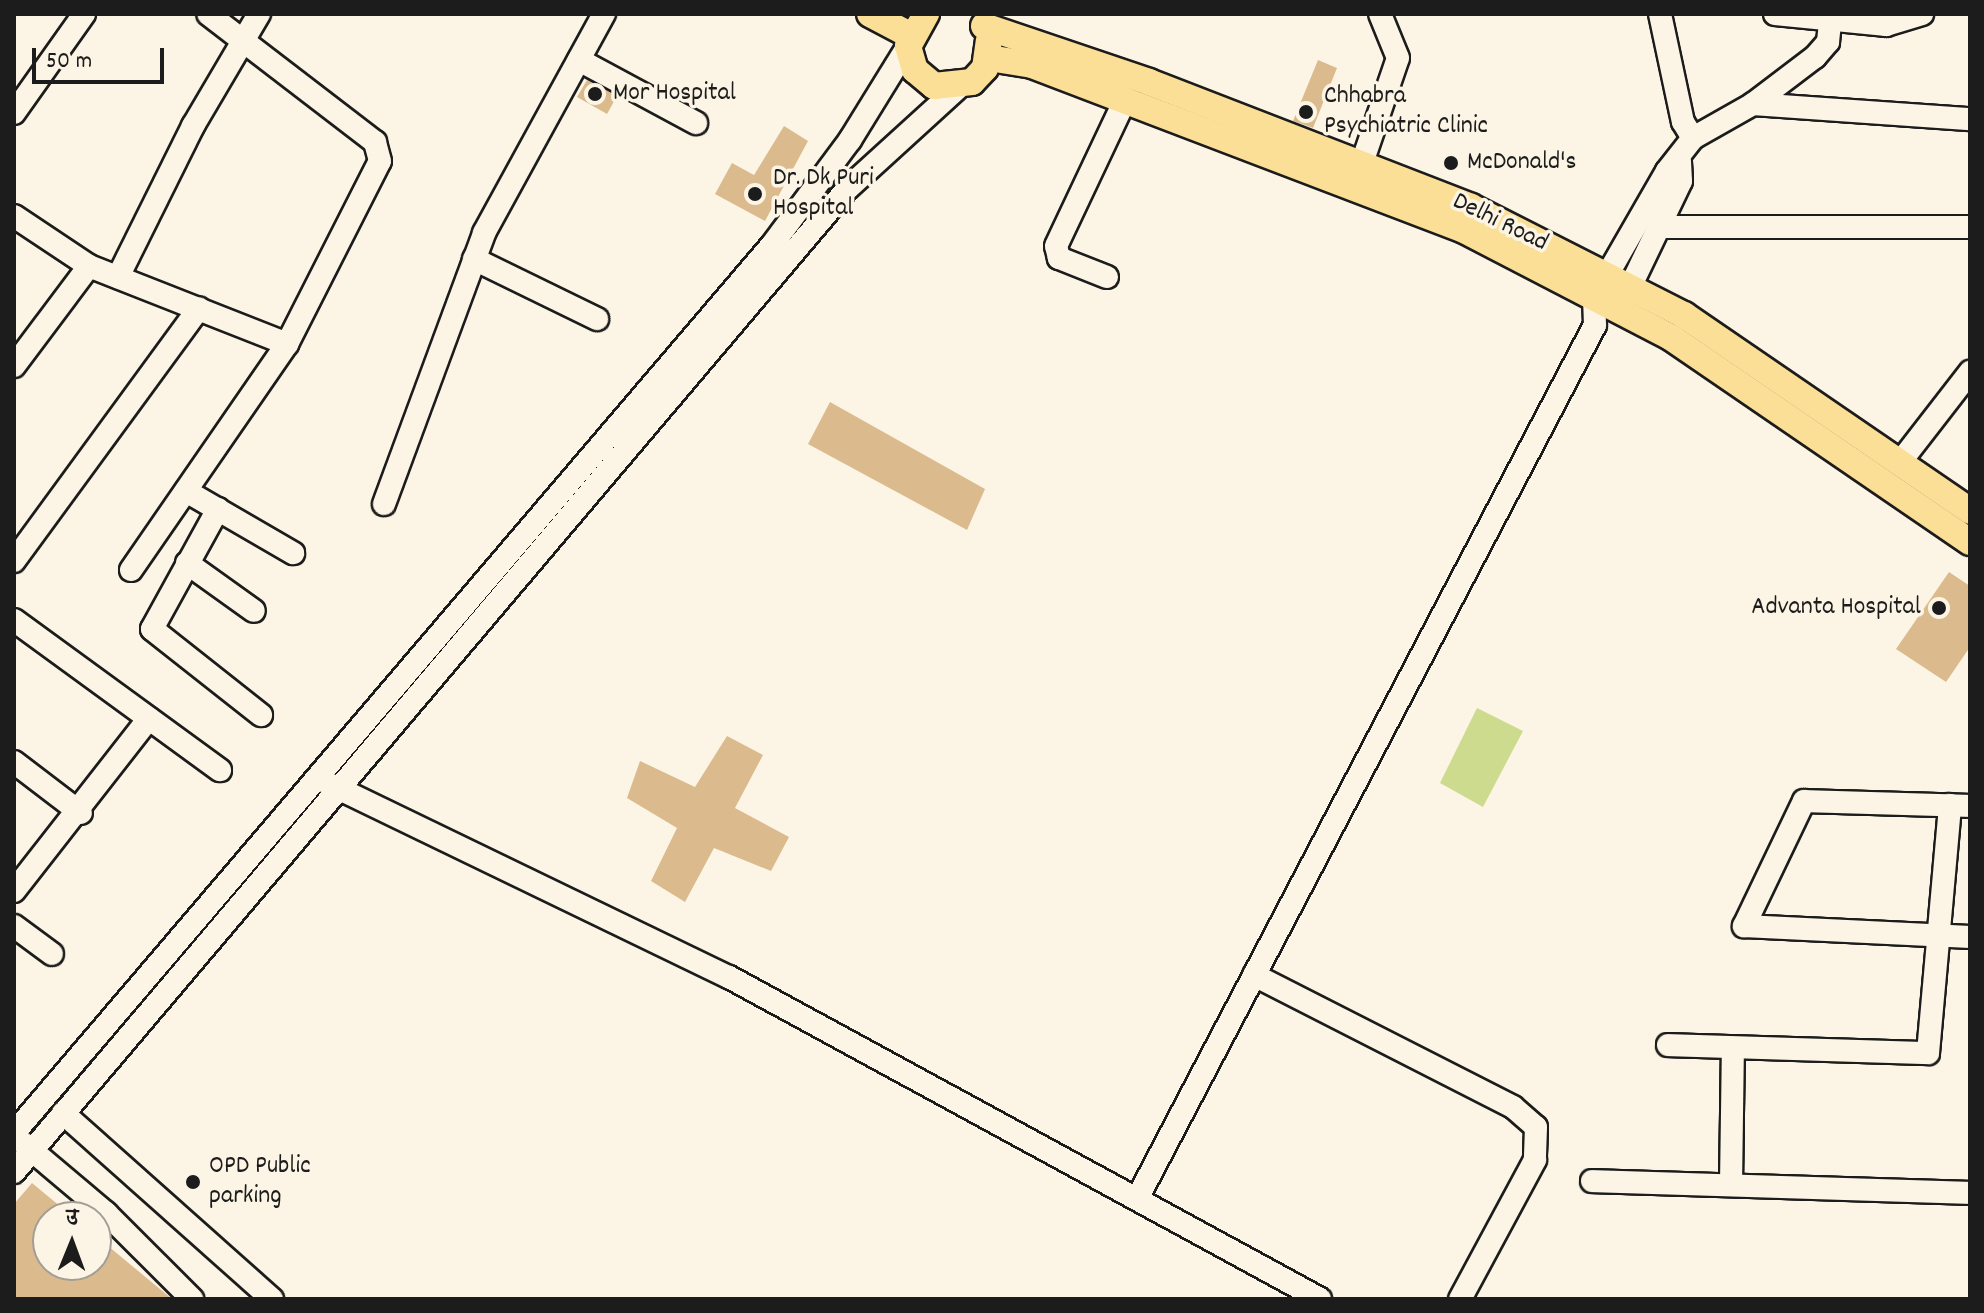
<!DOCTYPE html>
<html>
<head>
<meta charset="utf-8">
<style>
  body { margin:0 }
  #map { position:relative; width:1984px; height:1313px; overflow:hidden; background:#fcf5e5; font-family:Dekko,"Playpen Sans Deva",sans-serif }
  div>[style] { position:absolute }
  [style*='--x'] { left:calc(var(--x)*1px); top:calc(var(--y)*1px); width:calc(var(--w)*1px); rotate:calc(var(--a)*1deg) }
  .green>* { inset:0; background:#cddb8f }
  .building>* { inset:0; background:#dbbb8e }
  .roads { filter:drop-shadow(2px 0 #1c1c1c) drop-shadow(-2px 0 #1c1c1c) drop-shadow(0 2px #1c1c1c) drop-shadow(0 -2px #1c1c1c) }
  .minor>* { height:22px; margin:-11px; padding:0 11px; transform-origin:11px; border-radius:11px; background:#fcf5e5 }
  .major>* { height:26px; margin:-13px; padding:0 13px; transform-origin:13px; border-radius:13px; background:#fbdf96 }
  .dots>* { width:22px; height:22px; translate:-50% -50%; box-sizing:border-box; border:4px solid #fcf5e5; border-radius:50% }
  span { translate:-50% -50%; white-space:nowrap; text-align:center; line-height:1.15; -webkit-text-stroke:7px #fcf5e5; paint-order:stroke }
  .poi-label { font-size:26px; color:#1c1c1c }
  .left { translate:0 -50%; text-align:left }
  .right { translate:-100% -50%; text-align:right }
  .street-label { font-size:26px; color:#1c1c1c }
  .frame { position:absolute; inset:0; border:16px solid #1c1c1c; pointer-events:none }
  .north { position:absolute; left:32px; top:1201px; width:80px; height:80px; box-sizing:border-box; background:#fcf5e5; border:2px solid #a29e95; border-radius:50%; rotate:1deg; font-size:22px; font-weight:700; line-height:32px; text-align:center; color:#1c1c1c }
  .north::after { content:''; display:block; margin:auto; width:28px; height:36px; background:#1c1c1c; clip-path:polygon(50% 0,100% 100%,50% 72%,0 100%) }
  .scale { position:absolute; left:32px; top:48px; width:132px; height:36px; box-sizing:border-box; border:4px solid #1c1c1c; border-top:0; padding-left:10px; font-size:24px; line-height:28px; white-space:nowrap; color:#1c1c1c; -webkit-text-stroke:6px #fcf5e5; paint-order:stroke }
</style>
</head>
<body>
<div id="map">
  <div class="green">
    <i style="clip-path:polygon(1477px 708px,1523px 731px,1483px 807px,1440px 783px)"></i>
  </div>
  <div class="building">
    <i style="clip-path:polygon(1318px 60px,1337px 68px,1313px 128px,1293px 121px)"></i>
    <i style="clip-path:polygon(587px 80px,617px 96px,607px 114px,577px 97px)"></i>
    <i style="clip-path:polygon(784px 126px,808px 141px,765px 221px,715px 194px,732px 163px,754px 175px)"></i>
    <i style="clip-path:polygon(830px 402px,985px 489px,967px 530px,808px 444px)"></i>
    <i style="clip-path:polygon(1949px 572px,1970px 586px,1970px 647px,1946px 682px,1896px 649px)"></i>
    <i style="clip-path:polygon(727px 736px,763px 755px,735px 808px,789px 837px,771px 871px,714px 848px,685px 902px,651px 881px,677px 828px,627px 798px,640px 761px,695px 787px)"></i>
    <i style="clip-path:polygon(32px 1183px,73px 1217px,48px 1217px,48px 1265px,96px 1265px,96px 1236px,172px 1299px,14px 1299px,14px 1204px)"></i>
  </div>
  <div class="roads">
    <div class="minor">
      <i style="--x:1660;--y:14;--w:110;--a:78"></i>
      <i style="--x:1683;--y:122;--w:19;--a:58"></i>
      <i style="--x:1775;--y:14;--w:112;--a:5.7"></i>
      <i style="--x:1886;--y:25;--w:38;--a:-17"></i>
      <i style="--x:579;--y:60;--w:133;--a:28.3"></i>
      <i style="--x:1753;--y:104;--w:218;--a:4"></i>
      <i style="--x:14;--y:113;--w:121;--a:-54.7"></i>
      <i style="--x:1362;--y:163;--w:111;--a:-71.1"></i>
      <i style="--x:1398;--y:58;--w:48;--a:-112.2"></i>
      <i style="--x:14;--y:216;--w:90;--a:33.7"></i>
      <i style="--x:89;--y:266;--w:213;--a:21.5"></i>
      <i style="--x:1660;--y:227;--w:310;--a:0"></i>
      <i style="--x:474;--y:259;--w:137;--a:26"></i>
      <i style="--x:118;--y:277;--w:169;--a:-63.6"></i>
      <i style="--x:193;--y:126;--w:130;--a:-59.5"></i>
      <i style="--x:1107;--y:277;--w:52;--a:-158.4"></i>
      <i style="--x:1059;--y:258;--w:12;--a:-104"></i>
      <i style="--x:1056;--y:246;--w:159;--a:-64.7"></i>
      <i style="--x:1623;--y:302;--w:134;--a:-64.4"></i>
      <i style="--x:1681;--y:181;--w:20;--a:-93"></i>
      <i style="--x:14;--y:366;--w:125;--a:-53.1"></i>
      <i style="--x:1901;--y:461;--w:113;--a:-52.2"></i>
      <i style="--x:186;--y:491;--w:124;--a:30.1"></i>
      <i style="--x:384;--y:504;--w:289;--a:-69.7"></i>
      <i style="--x:484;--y:233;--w:250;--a:-61.3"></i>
      <i style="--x:218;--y:509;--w:137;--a:118.8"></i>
      <i style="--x:152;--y:629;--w:139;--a:38.3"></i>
      <i style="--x:14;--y:561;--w:313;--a:-53.8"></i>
      <i style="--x:187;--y:563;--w:82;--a:35.6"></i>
      <i style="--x:131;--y:570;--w:275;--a:-55.4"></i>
      <i style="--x:287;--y:344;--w:205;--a:-63.1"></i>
      <i style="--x:380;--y:161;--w:20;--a:-105"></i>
      <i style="--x:375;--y:142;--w:210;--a:-142.5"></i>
      <i style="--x:14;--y:620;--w:255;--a:36.1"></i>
      <i style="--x:14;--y:762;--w:84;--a:37.3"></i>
      <i style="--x:327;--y:783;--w:446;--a:25.8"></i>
      <i style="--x:729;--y:977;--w:673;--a:28.58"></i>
      <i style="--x:1970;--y:806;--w:166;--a:-178.3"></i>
      <i style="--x:1804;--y:801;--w:139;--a:115.6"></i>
      <i style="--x:1744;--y:926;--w:226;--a:2.8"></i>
      <i style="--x:14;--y:891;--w:219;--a:-52"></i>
      <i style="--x:14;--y:926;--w:47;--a:36.4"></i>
      <i style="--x:1254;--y:975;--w:291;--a:27"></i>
      <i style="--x:1513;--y:1107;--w:30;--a:41"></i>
      <i style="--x:1536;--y:1127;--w:33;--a:92"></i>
      <i style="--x:1535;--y:1160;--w:158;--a:118.3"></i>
      <i style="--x:1668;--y:1045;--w:260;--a:1.8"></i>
      <i style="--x:1928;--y:1053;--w:249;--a:-84.9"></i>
      <i style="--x:63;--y:1113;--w:280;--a:41.7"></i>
      <i style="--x:14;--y:1133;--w:1168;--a:-49.52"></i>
      <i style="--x:772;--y:245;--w:131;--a:-53.4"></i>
      <i style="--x:850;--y:140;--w:110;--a:-58.3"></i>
      <i style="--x:23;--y:1143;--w:109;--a:40.1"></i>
      <i style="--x:106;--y:1213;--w:122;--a:45"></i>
      <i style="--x:14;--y:1172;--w:1290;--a:-49.72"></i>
      <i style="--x:848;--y:188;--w:149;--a:-42.3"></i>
      <i style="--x:1592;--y:1181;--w:378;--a:1.8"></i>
      <i style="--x:1731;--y:1185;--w:137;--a:-89.2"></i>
      <i style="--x:1138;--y:1197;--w:984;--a:-62.34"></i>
      <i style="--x:1595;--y:325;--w:27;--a:-92"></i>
      <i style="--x:1594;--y:298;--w:146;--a:-60.1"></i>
      <i style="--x:1667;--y:171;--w:42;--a:-51.8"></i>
      <i style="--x:1693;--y:138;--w:69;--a:-29.5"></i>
      <i style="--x:1753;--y:104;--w:78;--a:-37.2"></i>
      <i style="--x:1815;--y:57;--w:20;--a:-49"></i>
      <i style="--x:1828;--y:42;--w:28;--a:-84"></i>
    </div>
    <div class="major">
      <i style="--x:870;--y:14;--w:45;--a:27.7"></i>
      <i style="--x:926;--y:14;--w:37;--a:119"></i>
      <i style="--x:908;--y:46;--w:25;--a:74"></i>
      <i style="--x:915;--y:70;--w:25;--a:40"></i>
      <i style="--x:934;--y:86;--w:38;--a:-6"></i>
      <i style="--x:972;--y:82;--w:19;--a:-47"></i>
      <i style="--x:985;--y:68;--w:27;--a:-82"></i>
      <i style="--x:984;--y:26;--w:174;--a:18.7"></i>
      <i style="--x:1149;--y:82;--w:345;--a:21.2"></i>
      <i style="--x:1471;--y:207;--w:239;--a:26.9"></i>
      <i style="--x:1684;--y:315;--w:347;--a:34.4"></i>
      <i style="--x:989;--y:58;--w:44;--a:9.2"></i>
      <i style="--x:1032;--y:65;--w:462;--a:20.9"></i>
      <i style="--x:1464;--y:230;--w:234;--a:27.4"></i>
      <i style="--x:1672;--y:338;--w:361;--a:34.4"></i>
    </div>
  </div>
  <div class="dots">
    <i style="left:595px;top:94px;background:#1c1c1c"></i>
    <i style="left:1306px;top:112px;background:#1c1c1c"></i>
    <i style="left:1451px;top:163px;background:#1c1c1c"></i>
    <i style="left:755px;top:194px;background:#1c1c1c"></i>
    <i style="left:1939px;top:608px;background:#1c1c1c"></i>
    <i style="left:193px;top:1182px;background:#1c1c1c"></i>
  </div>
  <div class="poi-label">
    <span class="left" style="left:613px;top:94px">Mor Hospital</span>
    <span class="left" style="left:1324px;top:112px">Chhabra<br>Psychiatric Clinic</span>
    <span class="left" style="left:1467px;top:163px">McDonald's</span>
    <span class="left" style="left:773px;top:194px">Dr. Dk Puri<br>Hospital</span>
    <span class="right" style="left:1921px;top:608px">Advanta Hospital</span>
    <span class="left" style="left:209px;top:1182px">OPD Public<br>parking</span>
  </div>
  <div class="street-label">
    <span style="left:1500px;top:223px;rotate:26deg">Delhi Road</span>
  </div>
  <div class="frame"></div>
  <div class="north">उ</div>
  <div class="scale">50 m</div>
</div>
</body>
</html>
